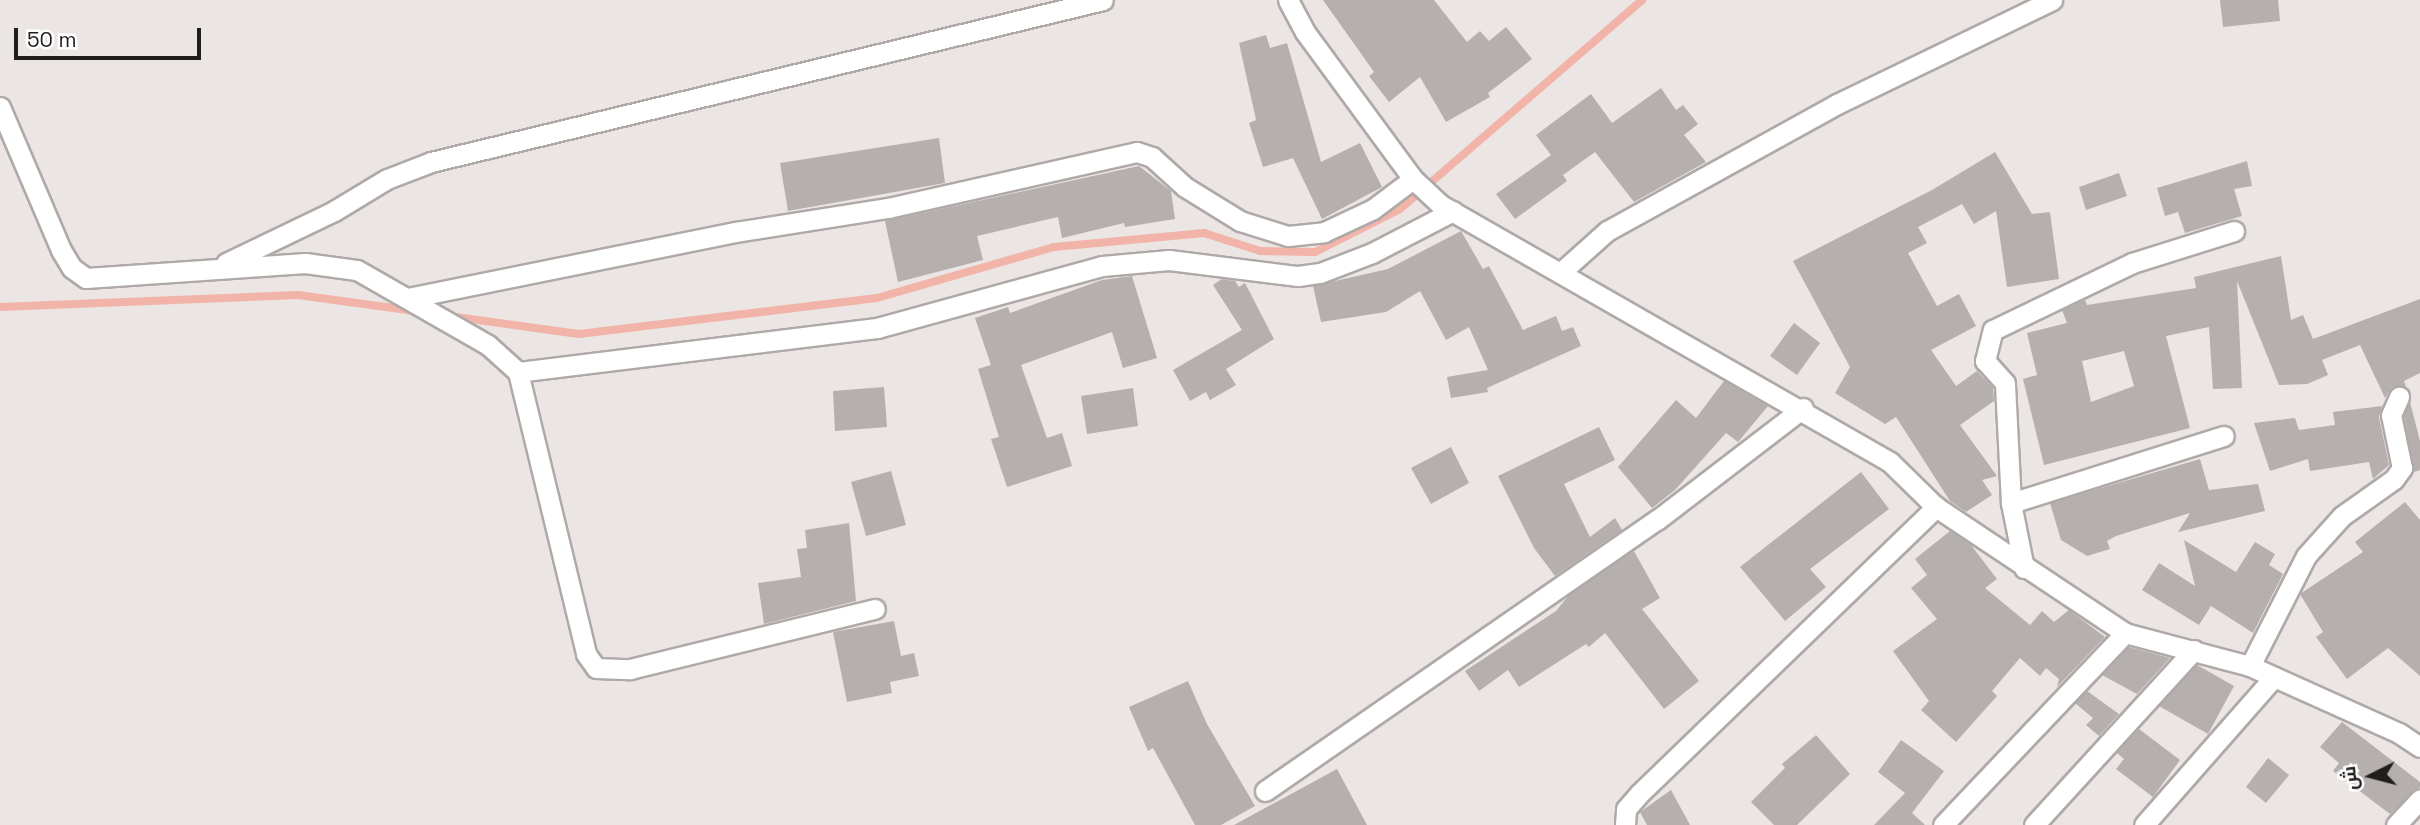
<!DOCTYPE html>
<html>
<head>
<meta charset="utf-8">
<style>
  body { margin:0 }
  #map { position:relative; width:2420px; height:825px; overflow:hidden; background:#ebe5e3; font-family:"Space Grotesk",Cairo,sans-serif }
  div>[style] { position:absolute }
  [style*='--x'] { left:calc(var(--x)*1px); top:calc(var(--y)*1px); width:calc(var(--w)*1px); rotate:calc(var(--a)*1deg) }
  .stream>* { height:8px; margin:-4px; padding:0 4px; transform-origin:4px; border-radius:4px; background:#f2b3a8 }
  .building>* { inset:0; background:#b5afae }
  .roads { filter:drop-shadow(2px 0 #afa9a8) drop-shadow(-2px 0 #afa9a8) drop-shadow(0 2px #afa9a8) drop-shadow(0 -2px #afa9a8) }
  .minor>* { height:19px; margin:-9.5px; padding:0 9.5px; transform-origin:9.5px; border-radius:9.5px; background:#fff }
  span { translate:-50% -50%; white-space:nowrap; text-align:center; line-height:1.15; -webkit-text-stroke:5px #fff; paint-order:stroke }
  .north { position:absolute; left:2336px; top:741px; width:70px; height:70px; -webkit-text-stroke:5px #fff; paint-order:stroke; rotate:264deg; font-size:19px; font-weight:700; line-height:28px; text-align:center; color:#201e1d }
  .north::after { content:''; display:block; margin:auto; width:24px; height:32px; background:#201e1d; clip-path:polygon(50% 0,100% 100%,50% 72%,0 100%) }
  .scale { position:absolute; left:14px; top:28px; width:187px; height:32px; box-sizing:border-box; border:4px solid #201e1d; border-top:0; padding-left:9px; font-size:21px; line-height:24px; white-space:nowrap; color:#201e1d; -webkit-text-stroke:5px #fff; paint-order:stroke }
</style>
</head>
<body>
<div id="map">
  <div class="stream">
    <i style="--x:0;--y:307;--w:298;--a:-2.3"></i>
    <i style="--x:298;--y:295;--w:118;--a:7.8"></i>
    <i style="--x:449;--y:316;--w:131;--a:7.9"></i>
    <i style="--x:579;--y:334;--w:300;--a:-6.9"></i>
    <i style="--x:877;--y:298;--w:184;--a:-16.1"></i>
    <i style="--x:1054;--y:247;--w:151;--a:-5.3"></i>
    <i style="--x:1204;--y:233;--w:59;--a:17.8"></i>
    <i style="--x:1260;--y:251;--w:55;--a:1"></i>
    <i style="--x:1315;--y:252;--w:95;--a:-26.8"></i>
    <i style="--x:1400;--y:209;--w:320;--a:-40.8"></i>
  </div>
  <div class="building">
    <i style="clip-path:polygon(1323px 0,1434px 0,1467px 42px,1480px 31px,1489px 41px,1506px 27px,1532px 59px,1488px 93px,1490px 97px,1446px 122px,1420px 77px,1389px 102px,1369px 76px,1374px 72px)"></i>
    <i style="clip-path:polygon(2220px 0,2278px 0,2280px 21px,2223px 27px)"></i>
    <i style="clip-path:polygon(1266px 35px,1270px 48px,1287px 43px,1321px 162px,1360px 143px,1382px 187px,1322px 219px,1293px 158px,1263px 167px,1249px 123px,1256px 120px,1239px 43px)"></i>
    <i style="clip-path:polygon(1661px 88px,1676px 110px,1683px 105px,1698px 124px,1684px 135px,1706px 162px,1634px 202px,1595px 152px,1563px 175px,1567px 181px,1515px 219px,1496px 194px,1551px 155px,1536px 135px,1591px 94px,1612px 123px)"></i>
    <i style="clip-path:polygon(939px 138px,945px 183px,788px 211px,780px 163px)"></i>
    <i style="clip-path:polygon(1995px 152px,2032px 214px,2050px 212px,2059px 279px,2007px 287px,1996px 211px,1974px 224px,1962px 204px,1918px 227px,1927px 243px,1908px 253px,1937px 306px,1959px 294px,1976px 326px,1931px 350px,1956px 386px,1977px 371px,1993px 388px,1994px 401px,1960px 425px,1997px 476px,1982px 480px,1992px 495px,1966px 512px,1950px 501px,1896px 417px,1885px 424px,1835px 393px,1850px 367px,1793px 261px,1932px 190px)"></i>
    <i style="clip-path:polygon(2247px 161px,2252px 186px,2234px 189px,2242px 216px,2185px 233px,2178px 212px,2165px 216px,2157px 188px)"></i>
    <i style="clip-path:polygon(1139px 166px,1171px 191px,1175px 219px,1125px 227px,1124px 223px,1062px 238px,1058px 217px,977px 236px,983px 260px,898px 282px,885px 221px)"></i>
    <i style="clip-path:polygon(2119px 173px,2127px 196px,2086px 210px,2079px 187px)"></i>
    <i style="clip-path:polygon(1461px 231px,1483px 269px,1489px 266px,1523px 330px,1556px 316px,1562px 331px,1573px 327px,1581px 346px,1487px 388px,1488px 392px,1451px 398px,1447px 377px,1488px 370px,1469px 327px,1446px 340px,1420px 291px,1386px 312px,1321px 322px,1313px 286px,1388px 269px)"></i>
    <i style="clip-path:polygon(evenodd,2281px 256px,2291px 320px,2303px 315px,2313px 339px,2420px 299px,2420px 373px,2404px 381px,2406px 387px,2392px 387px,2385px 398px,2360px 345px,2322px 360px,2328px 375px,2307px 384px,2279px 385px,2237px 281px,2242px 388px,2213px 389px,2209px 327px,2166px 336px,2190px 428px,2044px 465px,2023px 379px,2037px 375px,2027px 333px,2067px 323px,2062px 310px,2085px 300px,2087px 305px,2196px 288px,2194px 277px,2281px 256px,2124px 351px,2134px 386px,2091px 402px,2082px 361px,2124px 351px)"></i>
    <i style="clip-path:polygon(1132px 276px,1157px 358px,1123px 368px,1112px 332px,1021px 365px,1047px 438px,1062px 433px,1072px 466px,1007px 487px,991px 439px,999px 437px,978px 369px,991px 365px,975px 318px,1008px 307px,1010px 313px,1102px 280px)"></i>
    <i style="clip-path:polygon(1222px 279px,1235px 281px,1239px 287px,1245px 283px,1274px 339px,1226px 369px,1236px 385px,1210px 400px,1206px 392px,1190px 401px,1173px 370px,1242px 330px,1213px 285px)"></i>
    <i style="clip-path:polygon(1794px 323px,1820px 343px,1797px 375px,1770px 356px)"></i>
    <i style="clip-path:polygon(1724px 381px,1768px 406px,1738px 442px,1726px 433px,1675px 490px,1652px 508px,1618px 467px,1676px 400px,1696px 418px)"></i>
    <i style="clip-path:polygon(884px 387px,887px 427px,835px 431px,833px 391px)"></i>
    <i style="clip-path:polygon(1133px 388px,1138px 426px,1087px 434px,1081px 396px)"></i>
    <i style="clip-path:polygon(2410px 402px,2420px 441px,2420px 470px,2414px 472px,2404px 416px)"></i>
    <i style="clip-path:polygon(2382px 406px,2379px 417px,2389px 465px,2373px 479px,2369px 462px,2310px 471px,2308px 459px,2270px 471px,2254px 423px,2295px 418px,2299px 430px,2335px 425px,2333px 412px)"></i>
    <i style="clip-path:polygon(1599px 427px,1615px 460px,1564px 484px,1590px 537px,1615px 518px,1622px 530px,1555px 576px,1534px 548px,1498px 476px)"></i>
    <i style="clip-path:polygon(1451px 447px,1469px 483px,1431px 504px,1411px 468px)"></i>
    <i style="clip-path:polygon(2200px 459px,2209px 490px,2258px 484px,2265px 511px,2178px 532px,2190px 513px,2116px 536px,2107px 541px,2110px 549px,2087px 556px,2061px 540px,2050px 503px)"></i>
    <i style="clip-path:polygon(891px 471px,906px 525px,866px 536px,851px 482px)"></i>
    <i style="clip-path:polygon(1861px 472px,1889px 509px,1810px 569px,1826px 587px,1785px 621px,1740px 567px)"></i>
    <i style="clip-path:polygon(2405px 502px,2420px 520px,2420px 676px,2388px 648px,2347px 679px,2316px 637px,2323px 632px,2300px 594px,2363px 552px,2355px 542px)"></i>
    <i style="clip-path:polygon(849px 523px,856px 601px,764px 624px,758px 583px,801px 577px,797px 549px,807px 548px,805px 530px)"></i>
    <i style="clip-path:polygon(1950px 531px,1971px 545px,1997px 579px,1985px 588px,2030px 625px,2042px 611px,2054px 622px,2069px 610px,2105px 637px,2057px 687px,2059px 679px,2046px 668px,2040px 676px,2020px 658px,1992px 691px,1997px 696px,1956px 742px,1921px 710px,1929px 701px,1893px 651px,1937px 619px,1911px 588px,1927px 575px,1915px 559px)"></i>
    <i style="clip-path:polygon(2184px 540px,2236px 572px,2255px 542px,2275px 554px,2269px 565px,2283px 574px,2253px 633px,2211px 606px,2199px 625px,2142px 590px,2159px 563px,2195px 586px)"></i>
    <i style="clip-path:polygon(1634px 551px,1660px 598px,1642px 609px,1699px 681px,1664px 709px,1605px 633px,1589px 647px,1586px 644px,1519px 687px,1508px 670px,1479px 691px,1465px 671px,1556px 611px,1569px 595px)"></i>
    <i style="clip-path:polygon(894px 621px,901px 656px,914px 653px,919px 676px,890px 682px,892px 693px,847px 702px,833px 632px)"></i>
    <i style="clip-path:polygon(2129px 647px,2170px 658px,2137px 694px,2102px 675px)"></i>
    <i style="clip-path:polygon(2197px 665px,2234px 686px,2208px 734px,2159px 706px)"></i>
    <i style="clip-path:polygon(1188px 681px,1207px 724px,1255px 806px,1221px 825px,1195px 825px,1153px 748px,1148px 751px,1129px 707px)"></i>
    <i style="clip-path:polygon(2087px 691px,2119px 714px,2099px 736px,2086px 725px,2093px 718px,2075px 703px)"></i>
    <i style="clip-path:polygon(2342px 722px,2420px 782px,2420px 787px,2390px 814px,2333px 771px,2339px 763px,2320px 747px)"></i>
    <i style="clip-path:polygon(2139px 729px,2180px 760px,2153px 797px,2116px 769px,2124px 759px,2117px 753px)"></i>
    <i style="clip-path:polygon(1816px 735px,1850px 774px,1797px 825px,1774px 825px,1751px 802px,1785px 768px,1782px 764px)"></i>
    <i style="clip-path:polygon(1901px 740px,1944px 771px,1912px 813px,1925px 825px,1874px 825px,1905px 793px,1878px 772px)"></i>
    <i style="clip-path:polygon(2268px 758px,2289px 775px,2266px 803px,2246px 787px)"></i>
    <i style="clip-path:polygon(1337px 769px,1367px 825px,1234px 825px)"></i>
    <i style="clip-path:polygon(1671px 790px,1690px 825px,1647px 825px,1640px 812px)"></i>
  </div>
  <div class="roads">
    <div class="minor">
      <i style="--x:1288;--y:0;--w:36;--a:62"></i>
      <i style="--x:1305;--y:32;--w:182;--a:53.7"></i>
      <i style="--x:1413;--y:179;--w:38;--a:43"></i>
      <i style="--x:1441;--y:205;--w:517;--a:29.79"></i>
      <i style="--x:1890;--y:462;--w:64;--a:44.4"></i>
      <i style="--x:1936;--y:507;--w:227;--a:33.7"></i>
      <i style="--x:2125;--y:633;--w:129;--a:14.8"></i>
      <i style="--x:2250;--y:666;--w:163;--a:24.2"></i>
      <i style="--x:2399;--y:733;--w:25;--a:34"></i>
      <i style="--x:0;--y:107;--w:155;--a:66.9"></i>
      <i style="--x:61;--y:250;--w:21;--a:59"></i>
      <i style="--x:72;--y:268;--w:17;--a:36"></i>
      <i style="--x:86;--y:278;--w:220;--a:-3.9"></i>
      <i style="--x:305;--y:263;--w:52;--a:7.7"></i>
      <i style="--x:357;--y:270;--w:151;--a:29.8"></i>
      <i style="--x:488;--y:345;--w:40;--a:42"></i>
      <i style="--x:518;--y:372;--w:362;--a:-7"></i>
      <i style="--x:877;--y:328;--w:233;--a:-15.4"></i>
      <i style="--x:1102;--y:266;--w:67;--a:-5.1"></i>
      <i style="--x:1169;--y:260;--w:130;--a:7.1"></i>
      <i style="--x:1298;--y:276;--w:22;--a:-8"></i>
      <i style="--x:1320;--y:273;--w:56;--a:-21"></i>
      <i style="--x:1372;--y:253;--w:91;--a:-27.4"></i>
      <i style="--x:226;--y:263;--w:120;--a:-25.7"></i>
      <i style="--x:334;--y:211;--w:62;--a:-31.1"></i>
      <i style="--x:387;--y:179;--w:47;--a:-21.1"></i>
      <i style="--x:431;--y:162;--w:691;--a:-13.55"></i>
      <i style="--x:1560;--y:273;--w:63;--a:-41.8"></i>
      <i style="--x:1607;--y:231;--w:263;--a:-28.9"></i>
      <i style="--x:1837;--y:104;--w:239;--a:-25.8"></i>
      <i style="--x:408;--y:298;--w:335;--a:-11.4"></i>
      <i style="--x:736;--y:232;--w:154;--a:-9"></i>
      <i style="--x:888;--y:208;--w:255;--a:-12.7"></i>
      <i style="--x:1137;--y:152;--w:16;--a:18"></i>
      <i style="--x:1152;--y:157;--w:45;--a:42.3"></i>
      <i style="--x:1185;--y:187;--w:65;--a:31.7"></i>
      <i style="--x:1240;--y:221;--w:50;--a:17.4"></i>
      <i style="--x:1288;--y:236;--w:36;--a:-6"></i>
      <i style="--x:1324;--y:232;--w:54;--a:-25.1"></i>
      <i style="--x:1373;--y:209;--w:50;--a:-36.9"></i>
      <i style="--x:518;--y:372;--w:290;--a:76.4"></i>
      <i style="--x:586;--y:654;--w:17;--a:54"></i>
      <i style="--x:596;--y:668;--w:34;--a:2"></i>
      <i style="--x:630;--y:669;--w:252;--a:-13.8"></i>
      <i style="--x:2011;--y:503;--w:223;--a:-17.5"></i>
      <i style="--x:2024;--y:568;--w:66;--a:-101.3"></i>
      <i style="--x:2011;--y:503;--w:120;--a:-92.9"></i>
      <i style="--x:2005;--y:383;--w:30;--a:-132"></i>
      <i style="--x:1985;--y:361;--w:32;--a:-76"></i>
      <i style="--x:1993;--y:330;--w:154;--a:-25.7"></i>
      <i style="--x:2132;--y:263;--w:107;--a:-17.4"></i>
      <i style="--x:2250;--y:666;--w:123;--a:-63"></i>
      <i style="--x:2306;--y:556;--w:54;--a:-48"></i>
      <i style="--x:2342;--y:516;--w:64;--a:-35.4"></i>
      <i style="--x:2394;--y:479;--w:14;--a:-54"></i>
      <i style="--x:2402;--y:468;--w:54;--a:-101.7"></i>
      <i style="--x:2391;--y:415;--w:20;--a:-66"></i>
      <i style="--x:1265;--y:791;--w:477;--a:-34.7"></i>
      <i style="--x:1657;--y:520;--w:184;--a:-37.5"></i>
      <i style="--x:1625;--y:825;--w:16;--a:-86"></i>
      <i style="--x:1626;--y:809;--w:21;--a:-49"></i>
      <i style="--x:1640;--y:793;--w:412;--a:-44"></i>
      <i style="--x:1943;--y:825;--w:265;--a:-46.5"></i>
      <i style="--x:2034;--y:825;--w:237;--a:-47.6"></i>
      <i style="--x:2144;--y:825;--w:197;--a:-48.7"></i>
      <i style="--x:2396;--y:825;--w:35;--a:-47"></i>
    </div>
  </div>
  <div class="north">ش</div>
  <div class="scale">50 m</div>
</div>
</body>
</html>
